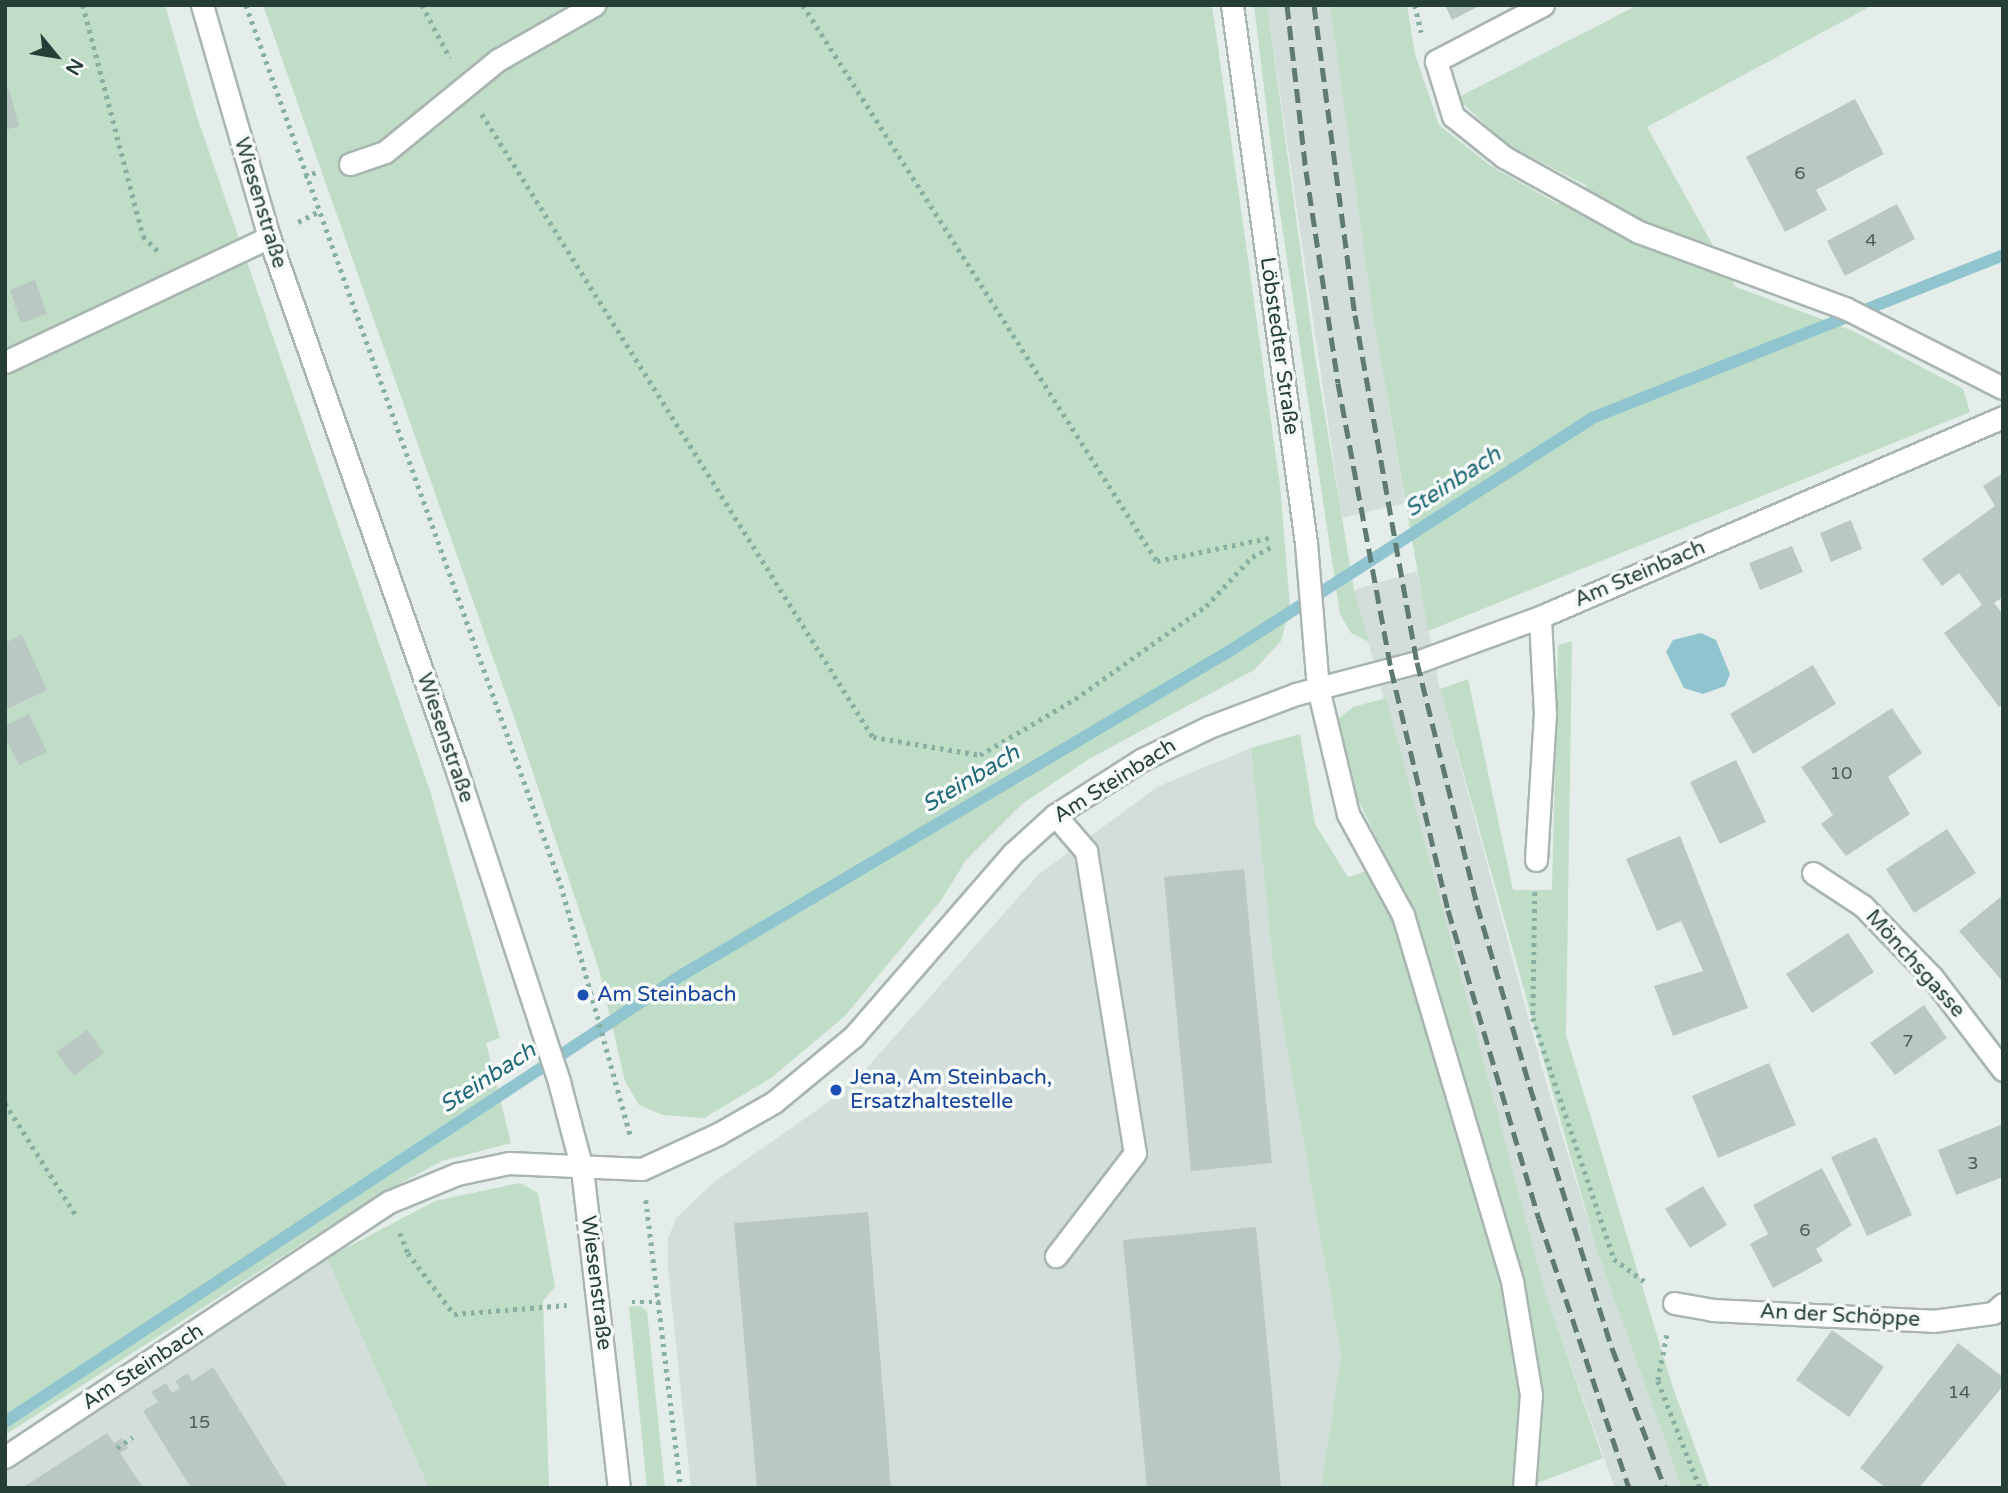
<!DOCTYPE html>
<html>
<head>
<meta charset="utf-8">
<style>
  body { margin:0 }
  #map { position:relative; width:2008px; height:1493px; overflow:hidden; background:#e5edea; font-family:"Varela Round",sans-serif }
  div>[style] { position:absolute }
  [style*='--x'] { left:calc(var(--x)*1px); top:calc(var(--y)*1px); width:calc(var(--w)*1px); rotate:calc(var(--a)*1deg) }
  .built>* { inset:0; background:#d3ddd9 }
  .green>* { inset:0; background:#bfddc7 }
  .water>* { inset:0; background:#90c5cf }
  .stream>* { height:12px; margin:-6px; padding:0 6px; transform-origin:6px; border-radius:6px; background:#90c5cf }
  .building>* { inset:0; background:#bac8c3 }
  .path>* { height:4.5px; margin-top:-2.25px; transform-origin:0; background:repeating-linear-gradient(90deg,#87afa3 0 3.5px,transparent 0 8.5px) }
  .roads { filter:drop-shadow(2px 0 #a8b5b1) drop-shadow(-2px 0 #a8b5b1) drop-shadow(0 2px #a8b5b1) drop-shadow(0 -2px #a8b5b1) }
  .minor>* { height:21px; margin:-10.5px; padding:0 10.5px; transform-origin:10.5px; border-radius:10.5px; background:#fff }
  .rail>* { height:5px; margin-top:-2.5px; transform-origin:0; background:repeating-linear-gradient(90deg,#5f7a73 0 14px,transparent 0 21px) }
  .dots>* { width:19px; height:19px; translate:-50% -50%; box-sizing:border-box; border:4px solid #f5faf8; border-radius:50% }
  span { translate:-50% -50%; white-space:nowrap; text-align:center; line-height:1.15; -webkit-text-stroke:7px #f5faf8; paint-order:stroke }
  .number-label { font-size:18px; color:#4a605b }
  .number-label span { -webkit-text-stroke-width:0 }
  .street-label { font-size:21px; color:#253e38 }
  .transit-label { font-size:21px; color:#164399 }
  .left { translate:0 -50%; text-align:left }
  .water-label { font-size:23px; color:#216978; font-style:italic }
  .frame { position:absolute; inset:0; border:7px solid #253e38; pointer-events:none }
  .north { position:absolute; left:21px; top:21px; width:70px; height:70px; -webkit-text-stroke:5px #f5faf8; paint-order:stroke; rotate:120deg; font-size:19px; font-weight:700; line-height:28px; text-align:center; color:#253e38 }
  .north::after { content:''; display:block; margin:auto; width:24px; height:32px; background:#253e38; clip-path:polygon(50% 0,100% 100%,50% 72%,0 100%) }
</style>
</head>
<body>
<div id="map">
  <div class="built">
    <i style="clip-path:polygon(1267px 5px,1330px 5px,1373px 316px,1405px 503px,1342px 518px)"></i>
    <i style="clip-path:polygon(1417px 571px,1440px 689px,1543px 1072px,1597px 1251px,1682px 1488px,1615px 1488px,1546px 1295px,1354px 590px)"></i>
    <i style="clip-path:polygon(1251px 748px,1274px 973px,1341px 1355px,1321px 1488px,691px 1488px,668px 1268px,668px 1239px,676px 1218px,714px 1182px,827px 1103px,866px 1069px,1038px 875px,1157px 787px)"></i>
    <i style="clip-path:polygon(327px 1258px,429px 1488px,5px 1488px,5px 1465px)"></i>
  </div>
  <div class="green">
    <i style="clip-path:polygon(5px 5px,165px 5px,197px 117px,431px 794px,500px 1038px,486px 1043px,511px 1143px,442px 1161px,375px 1197px,5px 1435px)"></i>
    <i style="clip-path:polygon(263px 5px,1212px 5px,1280px 485px,1290px 607px,1281px 641px,1254px 670px,1089px 759px,1022px 804px,966px 860px,942px 899px,845px 1016px,771px 1078px,704px 1118px,663px 1115px,639px 1105px,625px 1081px,599px 969px,522px 740px)"></i>
    <i style="clip-path:polygon(1254px 5px,1267px 5px,1315px 356px,1354px 590px,1369px 642px,1351px 633px,1340px 614px,1275px 179px)"></i>
    <i style="clip-path:polygon(1330px 5px,1407px 5px,1415px 54px,1439px 125px,1491px 166px,1558px 204px,1587px 186px,1506px 144px,1457px 98px,1638px 5px,1873px 5px,1647px 127px,1736px 287px,1853px 331px,1963px 389px,1970px 412px,1428px 631px,1373px 316px)"></i>
    <i style="clip-path:polygon(1572px 641px,1566px 1035px,1673px 1388px,1710px 1488px,1682px 1488px,1597px 1251px,1440px 689px,1468px 679px,1513px 890px,1552px 890px,1558px 645px)"></i>
    <i style="clip-path:polygon(1386px 698px,1546px 1295px,1603px 1458px,1524px 1488px,1321px 1488px,1341px 1355px,1274px 973px,1251px 748px,1300px 734px,1315px 824px,1348px 877px,1389px 864px,1345px 773px,1337px 720px,1353px 707px)"></i>
    <i style="clip-path:polygon(520px 1183px,538px 1193px,555px 1287px,543px 1301px,549px 1488px,429px 1488px,327px 1258px,435px 1201px)"></i>
    <i style="clip-path:polygon(640px 1306px,647px 1311px,665px 1488px,647px 1488px,629px 1307px)"></i>
  </div>
  <div class="water">
    <i style="clip-path:polygon(1701px 633px,1716px 640px,1730px 674px,1725px 686px,1703px 694px,1684px 688px,1666px 652px,1673px 640px)"></i>
  </div>
  <div class="stream">
    <i style="--x:5;--y:1422;--w:811;--a:-33.44"></i>
    <i style="--x:682;--y:975;--w:634;--a:-30.61"></i>
    <i style="--x:1228;--y:652;--w:433;--a:-32.7"></i>
    <i style="--x:1592;--y:418;--w:442;--a:-21.6"></i>
  </div>
  <div class="building">
    <i style="clip-path:polygon(1445px 5px,1481px 5px,1452px 20px)"></i>
    <i style="clip-path:polygon(9px 89px,19px 126px,5px 130px,5px 90px)"></i>
    <i style="clip-path:polygon(1855px 99px,1884px 154px,1816px 190px,1827px 210px,1785px 232px,1746px 157px)"></i>
    <i style="clip-path:polygon(1897px 204px,1915px 239px,1845px 276px,1827px 241px)"></i>
    <i style="clip-path:polygon(35px 280px,47px 314px,21px 323px,10px 290px)"></i>
    <i style="clip-path:polygon(2003px 473px,2003px 597px,1994px 603px,2003px 614px,2003px 704px,1999px 707px,1944px 633px,1982px 605px,1959px 573px,1942px 586px,1922px 559px,1995px 506px,1983px 486px)"></i>
    <i style="clip-path:polygon(1851px 520px,1862px 549px,1831px 562px,1820px 533px)"></i>
    <i style="clip-path:polygon(1792px 546px,1803px 572px,1760px 590px,1749px 563px)"></i>
    <i style="clip-path:polygon(22px 635px,47px 690px,5px 710px,5px 643px)"></i>
    <i style="clip-path:polygon(1813px 665px,1836px 704px,1753px 754px,1730px 714px)"></i>
    <i style="clip-path:polygon(1892px 708px,1922px 753px,1888px 777px,1910px 814px,1846px 856px,1821px 824px,1833px 815px,1801px 767px)"></i>
    <i style="clip-path:polygon(29px 714px,47px 752px,19px 765px,5px 737px,5px 726px)"></i>
    <i style="clip-path:polygon(1736px 760px,1766px 822px,1720px 844px,1690px 782px)"></i>
    <i style="clip-path:polygon(1947px 829px,1976px 873px,1914px 913px,1886px 869px)"></i>
    <i style="clip-path:polygon(1680px 836px,1748px 1008px,1673px 1036px,1654px 986px,1703px 971px,1681px 921px,1657px 931px,1626px 859px)"></i>
    <i style="clip-path:polygon(1244px 869px,1272px 1163px,1191px 1171px,1164px 877px)"></i>
    <i style="clip-path:polygon(2003px 895px,2003px 982px,1959px 931px)"></i>
    <i style="clip-path:polygon(1848px 933px,1874px 972px,1812px 1013px,1786px 974px)"></i>
    <i style="clip-path:polygon(1924px 1005px,1947px 1038px,1895px 1075px,1870px 1043px)"></i>
    <i style="clip-path:polygon(87px 1030px,104px 1053px,74px 1076px,56px 1052px)"></i>
    <i style="clip-path:polygon(1769px 1063px,1796px 1125px,1718px 1158px,1692px 1096px)"></i>
    <i style="clip-path:polygon(2003px 1124px,2003px 1177px,1956px 1195px,1938px 1150px)"></i>
    <i style="clip-path:polygon(1876px 1137px,1912px 1215px,1867px 1236px,1831px 1157px)"></i>
    <i style="clip-path:polygon(1822px 1168px,1852px 1225px,1816px 1249px,1823px 1261px,1773px 1288px,1750px 1244px,1768px 1234px,1753px 1205px)"></i>
    <i style="clip-path:polygon(1703px 1186px,1727px 1225px,1690px 1248px,1665px 1209px)"></i>
    <i style="clip-path:polygon(868px 1212px,891px 1488px,757px 1488px,734px 1223px)"></i>
    <i style="clip-path:polygon(1256px 1227px,1281px 1488px,1147px 1488px,1123px 1240px)"></i>
    <i style="clip-path:polygon(1832px 1330px,1884px 1367px,1849px 1417px,1796px 1380px)"></i>
    <i style="clip-path:polygon(1958px 1343px,2003px 1377px,2003px 1386px,1919px 1488px,1886px 1488px,1860px 1468px)"></i>
    <i style="clip-path:polygon(213px 1367px,288px 1488px,191px 1488px,143px 1411px,158px 1402px,151px 1392px,166px 1383px,172px 1393px,180px 1388px,175px 1381px,188px 1373px,192px 1381px)"></i>
    <i style="clip-path:polygon(107px 1433px,114px 1443px,121px 1438px,128px 1448px,120px 1453px,143px 1488px,22px 1488px)"></i>
  </div>
  <div class="path">
    <i style="--x:83;--y:5;--w:239;--a:75.4"></i>
    <i style="--x:143;--y:236;--w:24;--a:45"></i>
    <i style="--x:246;--y:5;--w:935;--a:70.3"></i>
    <i style="--x:561;--y:885;--w:262;--a:74.5"></i>
    <i style="--x:422;--y:5;--w:60;--a:62.2"></i>
    <i style="--x:803;--y:5;--w:659;--a:57.52"></i>
    <i style="--x:1157;--y:561;--w:118;--a:-11.7"></i>
    <i style="--x:1415;--y:5;--w:28;--a:77"></i>
    <i style="--x:482;--y:114;--w:736;--a:57.89"></i>
    <i style="--x:873;--y:737;--w:109;--a:9.5"></i>
    <i style="--x:980;--y:755;--w:110;--a:-30.5"></i>
    <i style="--x:1075;--y:699;--w:161;--a:-35.4"></i>
    <i style="--x:1206;--y:606;--w:67;--a:-46.8"></i>
    <i style="--x:1252;--y:557;--w:24;--a:-28"></i>
    <i style="--x:304;--y:176;--w:17;--a:-17"></i>
    <i style="--x:298;--y:222;--w:22;--a:-27"></i>
    <i style="--x:1535;--y:892;--w:126;--a:90.9"></i>
    <i style="--x:1533;--y:1018;--w:254;--a:71.4"></i>
    <i style="--x:1614;--y:1259;--w:42;--a:36.3"></i>
    <i style="--x:5;--y:1103;--w:135;--a:57.7"></i>
    <i style="--x:646;--y:1200;--w:290;--a:83.1"></i>
    <i style="--x:400;--y:1233;--w:22;--a:68"></i>
    <i style="--x:408;--y:1253;--w:76;--a:53"></i>
    <i style="--x:454;--y:1314;--w:113;--a:-4.6"></i>
    <i style="--x:632;--y:1302;--w:28;--a:0"></i>
    <i style="--x:1667;--y:1335;--w:47;--a:101.1"></i>
    <i style="--x:1658;--y:1381;--w:115;--a:68.6"></i>
    <i style="--x:117;--y:1448;--w:19;--a:-35"></i>
  </div>
  <div class="roads">
    <div class="minor">
      <i style="--x:202;--y:5;--w:241;--a:73.9"></i>
      <i style="--x:269;--y:237;--w:557;--a:70.59"></i>
      <i style="--x:454;--y:762;--w:337;--a:71.8"></i>
      <i style="--x:559;--y:1082;--w:90;--a:75.2"></i>
      <i style="--x:582;--y:1169;--w:321;--a:83.4"></i>
      <i style="--x:1232;--y:5;--w:543;--a:82.17"></i>
      <i style="--x:1306;--y:543;--w:145;--a:85.3"></i>
      <i style="--x:1318;--y:688;--w:130;--a:76.6"></i>
      <i style="--x:1348;--y:814;--w:115;--a:61.4"></i>
      <i style="--x:1403;--y:915;--w:382;--a:73.4"></i>
      <i style="--x:1512;--y:1281;--w:115;--a:80.5"></i>
      <i style="--x:1531;--y:1394;--w:94;--a:94.3"></i>
      <i style="--x:1543;--y:5;--w:121;--a:152.4"></i>
      <i style="--x:1436;--y:61;--w:58;--a:72.8"></i>
      <i style="--x:1453;--y:116;--w:65;--a:38.8"></i>
      <i style="--x:1504;--y:157;--w:154;--a:29.1"></i>
      <i style="--x:1639;--y:232;--w:220;--a:20.3"></i>
      <i style="--x:1845;--y:308;--w:177;--a:26.9"></i>
      <i style="--x:350;--y:164;--w:37;--a:-19"></i>
      <i style="--x:385;--y:152;--w:146;--a:-39.2"></i>
      <i style="--x:498;--y:60;--w:111;--a:-29.8"></i>
      <i style="--x:5;--y:362;--w:292;--a:-25.3"></i>
      <i style="--x:1055;--y:815;--w:48;--a:49.3"></i>
      <i style="--x:1086;--y:851;--w:306;--a:80.8"></i>
      <i style="--x:1135;--y:1153;--w:130;--a:127.5"></i>
      <i style="--x:1536;--y:860;--w:146;--a:-86.5"></i>
      <i style="--x:1545;--y:714;--w:97;--a:-93"></i>
      <i style="--x:1813;--y:873;--w:60;--a:33.4"></i>
      <i style="--x:1863;--y:906;--w:99;--a:45.8"></i>
      <i style="--x:1932;--y:977;--w:117;--a:52.6"></i>
      <i style="--x:1674;--y:1303;--w:39;--a:10"></i>
      <i style="--x:1712;--y:1310;--w:221;--a:2.8"></i>
      <i style="--x:1933;--y:1321;--w:61;--a:-7.6"></i>
      <i style="--x:1993;--y:1313;--w:13;--a:-42"></i>
      <i style="--x:5;--y:1457;--w:461;--a:-33.6"></i>
      <i style="--x:389;--y:1202;--w:74;--a:-22.4"></i>
      <i style="--x:457;--y:1174;--w:53;--a:-11.9"></i>
      <i style="--x:509;--y:1163;--w:133;--a:2.6"></i>
      <i style="--x:642;--y:1169;--w:84;--a:-24.7"></i>
      <i style="--x:718;--y:1134;--w:64;--a:-29.7"></i>
      <i style="--x:774;--y:1102;--w:104;--a:-39.5"></i>
      <i style="--x:854;--y:1036;--w:241;--a:-49"></i>
      <i style="--x:1012;--y:854;--w:58;--a:-42.2"></i>
      <i style="--x:1055;--y:815;--w:102;--a:-32.6"></i>
      <i style="--x:1141;--y:760;--w:76;--a:-25.9"></i>
      <i style="--x:1209;--y:727;--w:93;--a:-20.8"></i>
      <i style="--x:1296;--y:694;--w:125;--a:-14.8"></i>
      <i style="--x:1417;--y:662;--w:131;--a:-20.1"></i>
      <i style="--x:1540;--y:617;--w:504;--a:-23.36"></i>
    </div>
  </div>
  <div class="rail">
    <i style="--x:1287;--y:5;--w:167;--a:83.5"></i>
    <i style="--x:1306;--y:171;--w:214;--a:81.4"></i>
    <i style="--x:1338;--y:383;--w:291;--a:79.5"></i>
    <i style="--x:1391;--y:669;--w:248;--a:76.7"></i>
    <i style="--x:1448;--y:910;--w:322;--a:73.6"></i>
    <i style="--x:1539;--y:1219;--w:284;--a:71.5"></i>
    <i style="--x:1314;--y:5;--w:313;--a:82.5"></i>
    <i style="--x:1355;--y:315;--w:352;--a:79.9"></i>
    <i style="--x:1417;--y:662;--w:250;--a:76.1"></i>
    <i style="--x:1477;--y:905;--w:190;--a:73.8"></i>
    <i style="--x:1530;--y:1087;--w:274;--a:72.6"></i>
    <i style="--x:1612;--y:1348;--w:150;--a:69.3"></i>
  </div>
  <div class="dots">
    <i style="left:583px;top:995px;background:#1a4fb4"></i>
    <i style="left:836px;top:1090px;background:#1a4fb4"></i>
  </div>
  <div class="number-label">
    <span style="left:1800px;top:173px">6</span>
    <span style="left:1871px;top:240px">4</span>
    <span style="left:1841px;top:773px">10</span>
    <span style="left:1908px;top:1041px">7</span>
    <span style="left:1973px;top:1163px">3</span>
    <span style="left:1805px;top:1230px">6</span>
    <span style="left:1959px;top:1392px">14</span>
    <span style="left:199px;top:1422px">15</span>
  </div>
  <div class="street-label">
    <span style="left:260px;top:203px;rotate:73deg">Wiesenstraße</span>
    <span style="left:1279px;top:346px;rotate:82deg">Löbstedter Straße</span>
    <span style="left:1640px;top:574px;rotate:-23deg">Am Steinbach</span>
    <span style="left:445px;top:738px;rotate:71deg">Wiesenstraße</span>
    <span style="left:1115px;top:781px;rotate:-32deg">Am Steinbach</span>
    <span style="left:1915px;top:964px;rotate:48deg">Mönchsgasse</span>
    <span style="left:596px;top:1283px;rotate:83deg">Wiesenstraße</span>
    <span style="left:1840px;top:1316px;rotate:3deg">An der Schöppe</span>
    <span style="left:143px;top:1367px;rotate:-33deg">Am Steinbach</span>
  </div>
  <div class="transit-label">
    <span class="left" style="left:597px;top:995px">Am Steinbach</span>
    <span class="left" style="left:850px;top:1090px">Jena, Am Steinbach,<br>Ersatzhaltestelle</span>
  </div>
  <div class="water-label">
    <span style="left:1453px;top:482px;rotate:-33deg">Steinbach</span>
    <span style="left:971px;top:779px;rotate:-31deg">Steinbach</span>
    <span style="left:488px;top:1078px;rotate:-33deg">Steinbach</span>
  </div>
  <div class="frame"></div>
  <div class="north">N</div>
</div>
</body>
</html>
